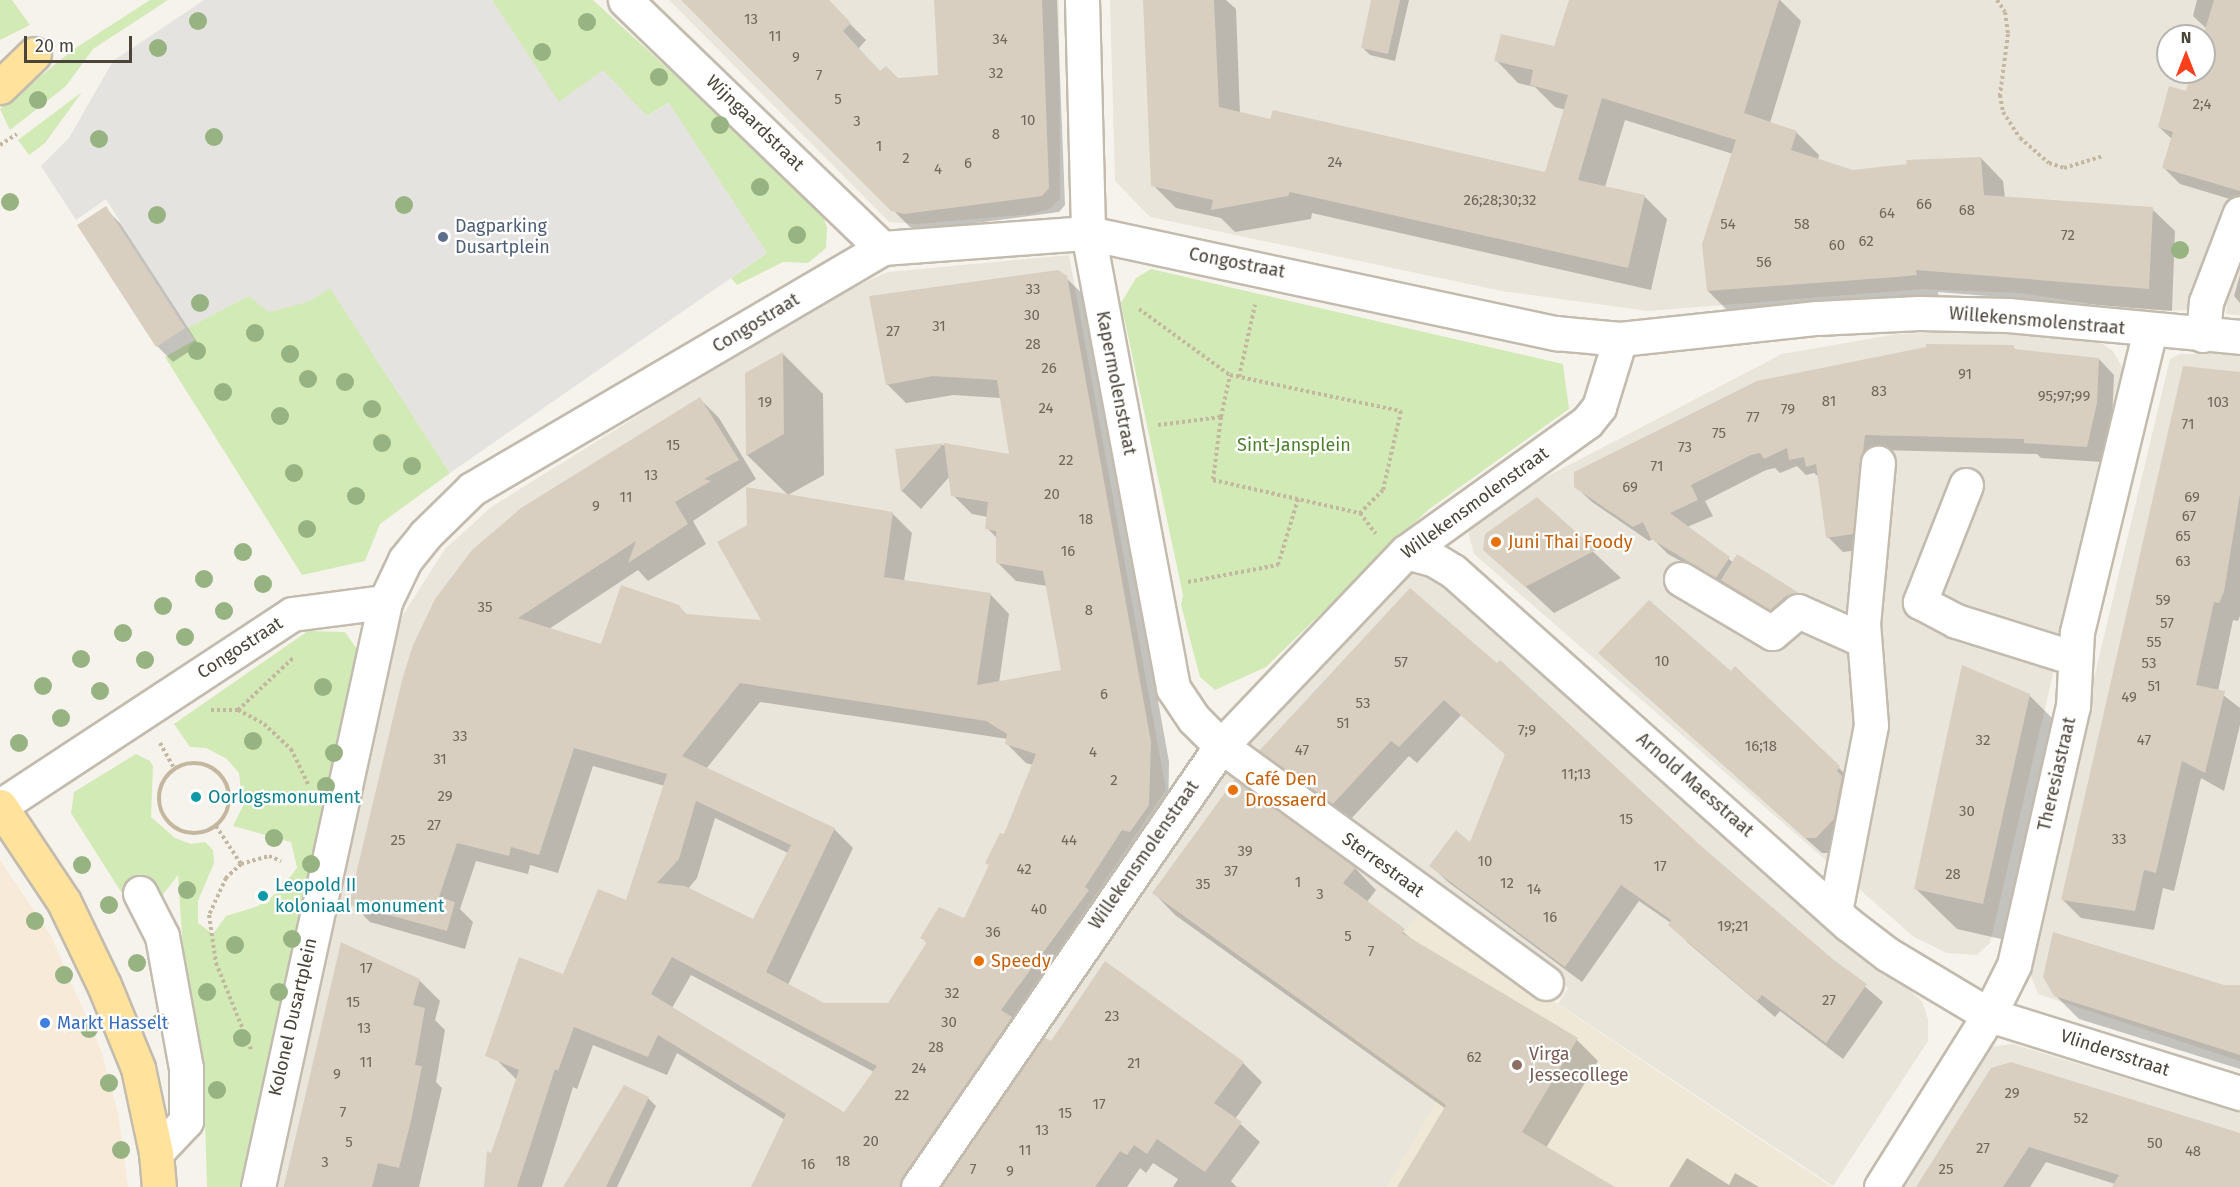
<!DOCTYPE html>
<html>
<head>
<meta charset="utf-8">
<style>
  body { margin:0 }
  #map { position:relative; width:2240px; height:1187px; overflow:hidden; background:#f6f3ec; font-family:"Fira Sans",sans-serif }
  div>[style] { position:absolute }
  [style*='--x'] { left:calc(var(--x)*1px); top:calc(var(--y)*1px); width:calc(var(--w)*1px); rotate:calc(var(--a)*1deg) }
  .residential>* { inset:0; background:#eae5da }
  .commercial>* { inset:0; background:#f7ead8 }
  .education>* { inset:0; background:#efe8d6 }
  .green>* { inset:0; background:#d2eab5 }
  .parking>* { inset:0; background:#e5e3e0 }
  .shadow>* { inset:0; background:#0003 }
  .building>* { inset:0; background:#d8cfc1 }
  .path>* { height:4px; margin-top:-2px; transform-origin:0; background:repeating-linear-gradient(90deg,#c4b79f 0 3px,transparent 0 6px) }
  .path>.ring { margin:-2px; padding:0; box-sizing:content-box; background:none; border:4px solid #c4b79f; border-radius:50% }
  .roads { filter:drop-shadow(2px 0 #c2bbae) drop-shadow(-2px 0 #c2bbae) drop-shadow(0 2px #c2bbae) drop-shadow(0 -2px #c2bbae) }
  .minor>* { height:33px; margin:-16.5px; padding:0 16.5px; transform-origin:16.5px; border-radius:16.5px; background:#fff }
  .major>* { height:33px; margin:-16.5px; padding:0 16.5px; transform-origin:16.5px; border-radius:16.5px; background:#ffe39c }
  .trees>* { width:18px; height:18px; margin:-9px; border-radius:50%; background:#97b381 }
  .dots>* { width:16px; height:16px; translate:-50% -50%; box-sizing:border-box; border:3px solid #fff; border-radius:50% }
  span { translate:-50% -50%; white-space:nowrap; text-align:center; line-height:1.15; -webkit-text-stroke:4.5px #fff; paint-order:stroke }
  .number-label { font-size:15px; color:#6e675b }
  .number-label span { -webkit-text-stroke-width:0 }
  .street-label { font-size:18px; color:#4b4439 }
  .service-label { font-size:18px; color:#4e5e75 }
  .left { translate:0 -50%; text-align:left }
  .park-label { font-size:18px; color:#4a7f2a }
  .food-label { font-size:18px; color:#c56008 }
  .culture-label { font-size:18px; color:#0d838f }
  .shop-label { font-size:18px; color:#366cbe }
  .education-label { font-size:18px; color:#785e54 }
  .north { position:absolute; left:2156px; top:24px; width:60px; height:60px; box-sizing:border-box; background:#fff; border:2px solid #b7b4b0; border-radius:50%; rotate:0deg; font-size:16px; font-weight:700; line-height:24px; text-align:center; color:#4b4439 }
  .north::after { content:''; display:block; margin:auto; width:21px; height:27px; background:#fc3f1d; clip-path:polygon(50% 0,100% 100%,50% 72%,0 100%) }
  .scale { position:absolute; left:24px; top:36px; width:108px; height:27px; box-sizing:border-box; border:3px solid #4b4439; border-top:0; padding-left:8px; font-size:18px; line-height:21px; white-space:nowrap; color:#4b4439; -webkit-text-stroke:4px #fff; paint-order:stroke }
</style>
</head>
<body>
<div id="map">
  <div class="residential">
    <i style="clip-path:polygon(669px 0,1059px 0,1060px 199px,1049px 209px,1031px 214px,917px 224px,889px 222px)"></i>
    <i style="clip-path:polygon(evenodd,1110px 0,2240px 0,2240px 203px,2193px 310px,2138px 311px,2020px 293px,1923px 289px,1648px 311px,1502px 291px,1150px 217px,1115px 181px,1110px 0,2168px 36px,2204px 36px,2204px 72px,2168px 72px,2168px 36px)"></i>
    <i style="clip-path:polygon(1069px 255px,1166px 790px,899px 1187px,271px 1187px,273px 1160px,399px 621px,445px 549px,491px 507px,824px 300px,888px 272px)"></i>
    <i style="clip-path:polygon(2240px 257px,2240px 315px,2226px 314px,2227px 297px)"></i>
    <i style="clip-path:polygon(1999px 330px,2101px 343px,2113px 351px,2124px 371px,1990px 943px,1977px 955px,1947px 953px,1914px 937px,1474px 554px,1469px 535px,1470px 526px,1498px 502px,1782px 354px,1897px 334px)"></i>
    <i style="clip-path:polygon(2180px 354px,2240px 354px,2240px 1061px,2038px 994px,2030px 973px,2029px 951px,2170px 359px)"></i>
    <i style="clip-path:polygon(1420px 568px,1440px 575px,1922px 1001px,1928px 1019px,1928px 1041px,1833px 1186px,1558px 1004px,1568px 988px,1325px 820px,1239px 752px,1405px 576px)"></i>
    <i style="clip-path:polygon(1230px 756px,1423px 907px,1437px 1102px,1387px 1187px,927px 1187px)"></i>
    <i style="clip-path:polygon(2013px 1044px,2240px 1113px,2240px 1187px,1905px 1187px,1989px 1047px)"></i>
  </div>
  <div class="commercial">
    <i style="clip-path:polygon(0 860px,51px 936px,102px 1053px,118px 1113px,128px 1187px,0 1187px)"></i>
  </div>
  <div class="education">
    <i style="clip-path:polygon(1423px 907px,1572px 1014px,1832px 1187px,1387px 1187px,1436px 1102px,1335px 1028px)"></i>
  </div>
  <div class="green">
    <i style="clip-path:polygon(0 0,12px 0,30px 25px,0 40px)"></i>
    <i style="clip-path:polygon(150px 0,168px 0,93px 49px,66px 86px,10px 130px,0 109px,74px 49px)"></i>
    <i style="clip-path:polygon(492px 0,593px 0,821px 209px,827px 228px,826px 248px,808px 263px,783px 262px,737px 285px,731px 278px,767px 253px,668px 103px,647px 116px,559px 103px)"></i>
    <i style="clip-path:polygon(82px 92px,45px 143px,29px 155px,18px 140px)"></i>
    <i style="clip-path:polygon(1151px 269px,1563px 364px,1569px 409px,1428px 510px,1266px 667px,1215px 690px,1200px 677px,1181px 605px,1183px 595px,1121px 303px,1136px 278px)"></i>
    <i style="clip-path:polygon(330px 287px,450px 473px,380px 524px,365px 561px,302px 575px,165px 357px,195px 340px,187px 328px,248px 296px,308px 302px)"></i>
    <i style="clip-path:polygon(308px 631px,345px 632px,359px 652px,247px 1187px,207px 1187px,204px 1081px,183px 949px,178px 875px,158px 901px,125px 898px,71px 813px,74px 792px,136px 754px,150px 761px,153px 766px,151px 817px,175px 838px,191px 844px,205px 842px,213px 850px,214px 863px,198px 901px,198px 923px,213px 934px,226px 916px,258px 906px,278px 892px,297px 868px,291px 842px,233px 826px,243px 806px,239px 773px,227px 759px,206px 748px,190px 747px,174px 724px)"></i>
  </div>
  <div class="parking">
    <i style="clip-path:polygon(204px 0,492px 0,559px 102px,603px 70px,647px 116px,669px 103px,767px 253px,450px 473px,330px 288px,308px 302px,269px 312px,248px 296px,187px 328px,106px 199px,76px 220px,41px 166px,69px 138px,113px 61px)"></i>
  </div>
  <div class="shadow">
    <i style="clip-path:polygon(683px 0,806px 0,847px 21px,866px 40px,858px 49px,881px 73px,915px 93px,939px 76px,936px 0,1057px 0,1065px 205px,1059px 212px,922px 230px,910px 227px)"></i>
    <i style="clip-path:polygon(1145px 0,1226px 0,1236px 9px,1240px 114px,1546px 174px,1566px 110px,1555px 107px,1535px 87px,1518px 83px,1496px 60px,1555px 48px,1570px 0,1780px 0,1801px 21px,1770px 123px,1796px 132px,1819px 155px,1818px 160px,1852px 172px,1981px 158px,2003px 181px,2005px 198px,2152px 209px,2175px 231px,2172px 311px,1938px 292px,1939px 297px,1731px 314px,1708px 291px,1733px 154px,1625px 120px,1605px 187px,1644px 196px,1667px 219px,1651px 290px,1312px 213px,1311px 219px,1235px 232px,1221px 218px,1176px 208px,1153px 185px)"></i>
    <i style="clip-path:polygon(1372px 0,1409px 0,1395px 61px,1370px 55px,1363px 48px)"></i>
    <i style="clip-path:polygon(2197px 0,2240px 0,2240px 202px,2180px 184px,2164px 168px,2173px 140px,2159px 127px,2187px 93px,2193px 72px,2204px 72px,2207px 29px,2193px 16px)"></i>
    <i style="clip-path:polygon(105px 208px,121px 224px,199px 345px,173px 362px,157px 346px)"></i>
    <i style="clip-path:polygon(2240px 275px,2240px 303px,2234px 296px)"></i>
    <i style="clip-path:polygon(evenodd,1066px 278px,1086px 297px,1169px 762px,1168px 824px,930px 1187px,753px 1187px,785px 1120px,677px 1053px,667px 1075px,593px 1045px,577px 1089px,573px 1087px,542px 1187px,513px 1187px,516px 1079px,497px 1060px,627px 902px,665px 786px,593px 766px,558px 873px,530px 865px,528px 874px,476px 861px,460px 909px,473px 922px,465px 949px,370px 922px,351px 903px,414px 646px,700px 399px,719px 418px,756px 479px,693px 521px,706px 544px,648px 581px,638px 570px,549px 629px,602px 646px,678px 606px,688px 616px,764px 622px,893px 514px,912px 533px,904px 581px,991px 595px,1009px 614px,999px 683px,1062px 671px,1047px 586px,1016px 581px,997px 562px,997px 538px,987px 528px,988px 517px,972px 514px,953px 495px,950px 476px,921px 509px,902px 491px,897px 451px,944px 445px,1011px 456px,1001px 398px,953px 395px,906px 403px,887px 384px,1066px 278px,760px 702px,1008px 739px,1007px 744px,1026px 763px,1033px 765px,1005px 836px,987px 863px,990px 866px,964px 920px,922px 938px,928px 944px,889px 1004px,823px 1004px,788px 985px,853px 848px,834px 829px,706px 769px,760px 702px,1066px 278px,715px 818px,788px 853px,754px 921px,688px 889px,697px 878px,715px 818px,1066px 278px,691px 975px,874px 1072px,845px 1114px,672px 1008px,691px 975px)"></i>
    <i style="clip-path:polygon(2013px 347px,2017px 351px,2099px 359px,2114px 375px,2112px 419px,2102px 462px,2041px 458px,2037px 454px,1880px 450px,1867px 549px,1843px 552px,1828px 537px,1820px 478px,1814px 473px,1806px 475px,1797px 466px,1780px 473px,1775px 468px,1766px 470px,1705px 501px,1713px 516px,1687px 527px,1734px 563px,1738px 556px,1804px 601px,1779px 617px,1668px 554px,1653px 539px,1649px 541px,1592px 502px,1576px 487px)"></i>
    <i style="clip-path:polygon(783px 354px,823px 394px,824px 475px,788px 495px,747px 455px,747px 374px)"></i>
    <i style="clip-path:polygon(2240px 372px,2240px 616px,2238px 621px,2233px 620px,2218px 691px,2240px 708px,2240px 725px,2224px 791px,2201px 778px,2174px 891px,2163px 888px,2154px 930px,2081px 918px,2062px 899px)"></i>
    <i style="clip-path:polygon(1537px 499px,1621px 578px,1554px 613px,1485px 549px)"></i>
    <i style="clip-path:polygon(1410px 590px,1699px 846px,1883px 1002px,1843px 1059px,1780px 1011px,1775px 1017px,1687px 942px,1671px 923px,1639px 901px,1582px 982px,1448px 882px,1431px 866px,1471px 845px,1506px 755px,1461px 715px,1417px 763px,1409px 756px,1351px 819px,1278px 767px,1262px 751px)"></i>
    <i style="clip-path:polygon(1615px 668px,1839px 768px,1854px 783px,1832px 853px,1822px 853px)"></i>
    <i style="clip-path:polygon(2029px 695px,2070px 736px,2023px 944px,1957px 929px,1916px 889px)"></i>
    <i style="clip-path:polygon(1355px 868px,1376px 890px,1367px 902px,1419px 945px,1577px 1040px,1598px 1061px,1546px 1148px,1612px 1187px,1400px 1187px,1446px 1109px,1175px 915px,1154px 893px)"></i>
    <i style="clip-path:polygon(342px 944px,419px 980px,440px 1001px,435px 1020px,445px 1030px,436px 1082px,442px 1088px,419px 1187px,284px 1187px)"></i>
    <i style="clip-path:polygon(1105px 963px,1243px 1063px,1262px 1082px,1235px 1119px,1260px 1142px,1231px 1181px,1237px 1187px,1173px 1187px,1178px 1179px,1153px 1163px,1146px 1173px,1140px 1168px,1127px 1187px,942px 1187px,1051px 1043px)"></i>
    <i style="clip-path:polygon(2240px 986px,2240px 1069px,2079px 1019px,2055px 995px)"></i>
    <i style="clip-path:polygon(1992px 1070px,2240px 1135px,2240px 1187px,2114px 1187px,2115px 1184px,2046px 1162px,2030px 1187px,1918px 1187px)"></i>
    <i style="clip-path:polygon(648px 1098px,656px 1106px,617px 1187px,564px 1187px)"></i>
    <i style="clip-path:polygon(1687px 1158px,1729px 1185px,1735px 1173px,1759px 1187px,1669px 1187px)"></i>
  </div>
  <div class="building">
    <i style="clip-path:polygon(681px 0,829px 0,851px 23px,843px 31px,880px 71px,886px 66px,898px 78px,938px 75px,934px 0,1042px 0,1049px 188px,1042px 196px,904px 214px,891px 211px)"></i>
    <i style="clip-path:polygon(1143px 0,1214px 0,1219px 107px,1270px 119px,1273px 110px,1545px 172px,1568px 95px,1530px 85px,1533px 70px,1494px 61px,1501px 34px,1554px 46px,1569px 0,1779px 0,1744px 113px,1797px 131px,1791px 150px,1853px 170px,1907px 164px,1906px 160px,1981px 157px,1984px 195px,2153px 207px,2149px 289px,1916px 270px,1917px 275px,1897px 277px,1707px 291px,1702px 244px,1736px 140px,1602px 98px,1578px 180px,1645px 195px,1628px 268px,1290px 192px,1288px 196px,1211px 210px,1213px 200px,1151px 186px)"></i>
    <i style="clip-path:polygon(1371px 0,1400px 0,1388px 54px,1361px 48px)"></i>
    <i style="clip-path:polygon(2214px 0,2240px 0,2240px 191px,2162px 168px,2173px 132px,2158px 127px,2169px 86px,2186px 91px,2192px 72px,2204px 72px,2203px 36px)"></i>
    <i style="clip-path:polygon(106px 206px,185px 328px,156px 347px,77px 225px)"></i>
    <i style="clip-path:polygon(evenodd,1058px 270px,1067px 276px,1151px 742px,1149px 805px,1130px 832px,1122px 830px,1085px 887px,1089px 890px,1001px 1010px,1012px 1017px,903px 1176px,900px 1187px,751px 1187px,786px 1114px,658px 1035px,648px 1057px,574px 1027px,558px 1071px,555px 1069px,517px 1187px,484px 1187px,487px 1151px,491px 1153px,519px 1070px,485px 1056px,519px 957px,563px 974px,598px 889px,626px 900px,667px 774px,574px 748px,539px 855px,511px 847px,509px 856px,457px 843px,439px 897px,455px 902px,447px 931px,349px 904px,402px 680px,413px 645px,435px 599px,472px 550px,521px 508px,700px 397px,739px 460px,704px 479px,711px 481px,675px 502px,688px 524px,628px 563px,636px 541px,518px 618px,601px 644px,621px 585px,679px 605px,685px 614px,761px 620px,717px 542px,747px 525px,746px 487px,893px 512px,884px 577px,991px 593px,977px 685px,1061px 670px,1043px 571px,996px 563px,996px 531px,985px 529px,988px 502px,951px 496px,944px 443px,901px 492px,895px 449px,945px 443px,1009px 454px,997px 380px,933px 376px,886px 385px,869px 296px,1058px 270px,740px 683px,986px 721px,1007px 734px,1005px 744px,1036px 754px,1004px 834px,1000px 833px,985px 863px,989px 865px,964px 918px,939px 907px,920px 938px,927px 942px,888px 1003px,824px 1003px,766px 972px,835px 828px,682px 756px,740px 683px,1058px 270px,696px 801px,791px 845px,753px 919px,685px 886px,657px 883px,679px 859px,696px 801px,1058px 270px,672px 957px,877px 1066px,844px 1112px,651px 994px,672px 957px)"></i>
    <i style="clip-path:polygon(1926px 344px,2014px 345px,2014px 349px,2099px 358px,2097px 403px,2087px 447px,2024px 443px,2024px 439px,1865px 435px,1853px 534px,1826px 538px,1816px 464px,1806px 467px,1804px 457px,1789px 460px,1787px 448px,1764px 459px,1760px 453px,1751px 455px,1691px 485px,1698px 500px,1670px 513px,1730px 557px,1716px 578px,1651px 539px,1643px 522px,1633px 527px,1574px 487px,1574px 472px,1757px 381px,1926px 347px)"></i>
    <i style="clip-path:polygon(783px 352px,784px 434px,746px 456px,745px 373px)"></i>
    <i style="clip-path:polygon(2183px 366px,2240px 372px,2240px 494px,2224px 592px,2219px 603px,2214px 602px,2196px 685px,2225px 691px,2205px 773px,2182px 761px,2156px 873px,2144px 870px,2135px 911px,2061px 900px)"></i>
    <i style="clip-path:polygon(1537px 497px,1596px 550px,1525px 587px,1483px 550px,1485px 534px)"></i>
    <i style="clip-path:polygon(1737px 554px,1799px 593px,1786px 596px,1770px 610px,1721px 580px)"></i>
    <i style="clip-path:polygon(1410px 588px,1497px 663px,1500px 660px,1700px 845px,1831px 958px,1867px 984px,1826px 1043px,1762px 995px,1757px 1001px,1668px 925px,1671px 920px,1621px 885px,1565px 967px,1429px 866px,1456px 830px,1470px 842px,1505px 754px,1444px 700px,1399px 747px,1391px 741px,1333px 804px,1259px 751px)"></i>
    <i style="clip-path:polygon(1649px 600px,1731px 671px,1735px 666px,1840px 766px,1837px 771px,1842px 776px,1834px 819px,1816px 838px,1805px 838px,1598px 653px)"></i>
    <i style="clip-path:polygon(1962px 665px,2030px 694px,1983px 904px,1914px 889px)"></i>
    <i style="clip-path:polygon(1235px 779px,1356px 867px,1343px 883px,1405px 929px,1402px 933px,1578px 1038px,1522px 1132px,1615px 1187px,1397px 1187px,1446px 1105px,1152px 893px)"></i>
    <i style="clip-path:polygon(2053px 932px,2224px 985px,2240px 985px,2240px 1055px,2054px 996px,2043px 977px)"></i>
    <i style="clip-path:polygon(341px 942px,420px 979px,413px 1005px,425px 1008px,415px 1065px,422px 1066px,411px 1121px,399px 1168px,378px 1163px,372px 1187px,284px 1187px)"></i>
    <i style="clip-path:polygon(1105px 961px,1244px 1062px,1214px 1103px,1242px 1122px,1205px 1172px,1157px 1139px,1147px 1154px,1134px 1145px,1127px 1155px,1120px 1151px,1095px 1187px,941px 1187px,1044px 1037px,1051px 1041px)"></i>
    <i style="clip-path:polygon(2011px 1062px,2240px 1133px,2240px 1187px,2112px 1187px,2119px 1175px,2029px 1147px,2003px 1187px,1916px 1187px,1991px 1068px)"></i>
    <i style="clip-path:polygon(624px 1085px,649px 1097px,606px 1187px,563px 1187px)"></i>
  </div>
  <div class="path">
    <i style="--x:1997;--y:0;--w:14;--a:56"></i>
    <i style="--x:2005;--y:12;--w:22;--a:82"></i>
    <i style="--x:2008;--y:34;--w:62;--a:97.5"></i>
    <i style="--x:2000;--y:95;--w:17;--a:80"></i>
    <i style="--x:2003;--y:112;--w:31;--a:57"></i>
    <i style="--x:2020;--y:138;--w:38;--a:41"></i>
    <i style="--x:2049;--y:163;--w:16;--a:18"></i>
    <i style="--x:2064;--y:168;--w:39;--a:-17"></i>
    <i style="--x:0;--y:145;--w:20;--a:-33"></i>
    <i style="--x:1139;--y:309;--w:112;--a:36"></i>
    <i style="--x:1230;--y:375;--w:175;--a:11.9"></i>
    <i style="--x:1401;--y:411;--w:81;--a:102.8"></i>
    <i style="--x:1383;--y:490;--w:33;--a:135"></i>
    <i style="--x:1360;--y:513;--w:26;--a:53"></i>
    <i style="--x:1239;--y:377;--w:74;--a:-77.5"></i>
    <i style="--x:1221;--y:417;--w:43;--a:-77.9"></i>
    <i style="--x:1158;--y:425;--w:64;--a:-7.2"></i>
    <i style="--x:1221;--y:417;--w:64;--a:97.2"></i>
    <i style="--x:1213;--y:480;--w:151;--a:12.7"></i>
    <i style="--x:1188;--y:582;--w:92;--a:-10.7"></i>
    <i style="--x:1278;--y:565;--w:69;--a:-73.1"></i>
    <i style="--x:211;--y:710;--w:27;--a:0"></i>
    <i style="--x:238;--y:710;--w:30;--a:28"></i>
    <i style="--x:264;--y:724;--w:37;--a:43"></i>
    <i style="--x:291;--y:749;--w:39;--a:64"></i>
    <i style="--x:238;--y:710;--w:77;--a:-43.4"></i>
    <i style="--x:160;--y:743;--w:29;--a:61"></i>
    <i class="ring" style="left:159px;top:763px;width:66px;height:66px"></i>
    <i style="--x:216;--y:826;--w:45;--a:56.7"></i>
    <i style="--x:241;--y:864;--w:29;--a:-16"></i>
    <i style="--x:269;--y:856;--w:13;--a:23"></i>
    <i style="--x:241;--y:864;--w:21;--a:137"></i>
    <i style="--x:226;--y:878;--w:41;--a:114.7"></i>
    <i style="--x:209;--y:915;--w:49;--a:81.7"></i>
    <i style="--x:216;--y:963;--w:93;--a:67.9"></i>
  </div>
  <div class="roads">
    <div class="minor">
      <i style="--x:625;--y:0;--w:357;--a:44"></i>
      <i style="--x:1082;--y:0;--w:233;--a:88.5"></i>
      <i style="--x:1088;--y:233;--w:463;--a:79.4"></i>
      <i style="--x:1173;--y:688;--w:37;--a:56"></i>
      <i style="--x:1194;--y:719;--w:38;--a:45"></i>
      <i style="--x:1221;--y:746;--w:402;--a:36.1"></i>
      <i style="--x:2203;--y:335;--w:33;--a:-85"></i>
      <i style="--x:2206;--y:302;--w:95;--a:-69.1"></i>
      <i style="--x:1966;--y:485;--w:126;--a:111.5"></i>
      <i style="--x:1920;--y:602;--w:41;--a:27.8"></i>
      <i style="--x:1956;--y:621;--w:124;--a:17.4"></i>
      <i style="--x:1406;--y:552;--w:28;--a:15"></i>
      <i style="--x:1433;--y:559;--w:23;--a:31"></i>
      <i style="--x:1453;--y:571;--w:530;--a:41.79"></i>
      <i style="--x:1848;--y:924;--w:49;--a:37.6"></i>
      <i style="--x:1887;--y:954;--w:119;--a:30.9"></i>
      <i style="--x:1989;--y:1015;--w:263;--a:17.3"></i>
      <i style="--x:1681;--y:579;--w:106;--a:30.7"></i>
      <i style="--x:1772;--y:633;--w:34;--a:-40"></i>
      <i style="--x:1798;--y:611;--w:71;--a:24"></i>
      <i style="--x:0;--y:806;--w:349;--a:-33.3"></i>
      <i style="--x:292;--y:614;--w:94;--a:-7.4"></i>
      <i style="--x:140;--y:893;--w:48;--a:62.9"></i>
      <i style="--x:162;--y:936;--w:134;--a:79.7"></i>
      <i style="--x:186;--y:1068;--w:53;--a:90"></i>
      <i style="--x:186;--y:1121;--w:44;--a:133.2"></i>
      <i style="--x:1835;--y:912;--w:190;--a:-79.1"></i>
      <i style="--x:1871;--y:725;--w:101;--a:-94.5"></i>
      <i style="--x:1863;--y:624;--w:162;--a:-84.7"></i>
      <i style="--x:258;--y:1187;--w:599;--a:-77.75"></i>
      <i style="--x:385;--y:602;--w:47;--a:-64.5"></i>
      <i style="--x:405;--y:560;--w:32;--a:-51"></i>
      <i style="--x:425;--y:535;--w:66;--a:-44.4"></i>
      <i style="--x:472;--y:489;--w:476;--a:-30.4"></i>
      <i style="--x:882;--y:248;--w:207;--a:-4.2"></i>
      <i style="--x:1088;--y:233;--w:479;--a:12.1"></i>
      <i style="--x:1556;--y:333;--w:64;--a:5.4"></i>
      <i style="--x:1620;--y:339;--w:198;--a:-6.1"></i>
      <i style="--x:1817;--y:318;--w:102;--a:-2.8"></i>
      <i style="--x:1919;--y:313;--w:89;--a:1.3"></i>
      <i style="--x:2008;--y:315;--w:233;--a:5.4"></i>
      <i style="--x:918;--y:1187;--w:535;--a:-55.51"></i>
      <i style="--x:1221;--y:746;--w:268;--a:-46.4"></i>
      <i style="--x:1406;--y:552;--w:223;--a:-35.7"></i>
      <i style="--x:1587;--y:422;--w:19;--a:-51"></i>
      <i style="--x:1599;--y:407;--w:71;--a:-72.8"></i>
      <i style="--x:1881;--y:1187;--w:203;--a:-57.9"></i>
      <i style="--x:1989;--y:1015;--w:56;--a:-63.4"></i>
      <i style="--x:2014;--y:965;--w:266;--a:-77.2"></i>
      <i style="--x:2073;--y:706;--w:74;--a:-86.9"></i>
      <i style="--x:2077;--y:632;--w:310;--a:-76.4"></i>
    </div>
    <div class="major">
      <i style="--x:0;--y:87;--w:47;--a:-44.1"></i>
      <i style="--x:0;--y:806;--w:115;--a:56.3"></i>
      <i style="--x:64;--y:902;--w:92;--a:64.3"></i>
      <i style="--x:104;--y:985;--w:90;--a:67.7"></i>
      <i style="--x:138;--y:1068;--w:87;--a:78"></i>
      <i style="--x:156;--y:1153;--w:34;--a:85"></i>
    </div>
  </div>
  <div class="trees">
    <i style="left:198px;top:21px"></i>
    <i style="left:587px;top:22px"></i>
    <i style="left:158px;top:48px"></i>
    <i style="left:542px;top:52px"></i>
    <i style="left:659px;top:77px"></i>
    <i style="left:38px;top:100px"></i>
    <i style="left:720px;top:125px"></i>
    <i style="left:214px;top:137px"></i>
    <i style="left:99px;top:139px"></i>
    <i style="left:760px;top:187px"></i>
    <i style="left:10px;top:202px"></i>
    <i style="left:404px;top:205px"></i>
    <i style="left:157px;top:215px"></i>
    <i style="left:797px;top:235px"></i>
    <i style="left:2180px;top:250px"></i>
    <i style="left:200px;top:303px"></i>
    <i style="left:255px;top:333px"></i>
    <i style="left:197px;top:351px"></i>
    <i style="left:290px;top:354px"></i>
    <i style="left:308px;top:379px"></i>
    <i style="left:345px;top:382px"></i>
    <i style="left:223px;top:392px"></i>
    <i style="left:372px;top:409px"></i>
    <i style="left:280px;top:416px"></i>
    <i style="left:382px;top:443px"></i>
    <i style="left:412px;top:466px"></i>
    <i style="left:294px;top:473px"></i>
    <i style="left:356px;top:496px"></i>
    <i style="left:307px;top:529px"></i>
    <i style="left:243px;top:552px"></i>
    <i style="left:204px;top:579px"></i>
    <i style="left:263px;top:584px"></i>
    <i style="left:163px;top:606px"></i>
    <i style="left:224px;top:611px"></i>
    <i style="left:123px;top:633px"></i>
    <i style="left:185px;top:637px"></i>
    <i style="left:81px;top:659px"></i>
    <i style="left:145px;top:660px"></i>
    <i style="left:43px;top:686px"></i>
    <i style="left:323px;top:687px"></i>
    <i style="left:100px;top:691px"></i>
    <i style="left:61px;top:718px"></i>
    <i style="left:253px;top:741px"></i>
    <i style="left:19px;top:743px"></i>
    <i style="left:334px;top:753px"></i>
    <i style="left:326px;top:786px"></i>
    <i style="left:274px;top:838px"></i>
    <i style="left:311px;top:864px"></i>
    <i style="left:82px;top:865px"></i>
    <i style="left:187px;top:890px"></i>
    <i style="left:109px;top:905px"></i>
    <i style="left:35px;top:921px"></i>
    <i style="left:292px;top:939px"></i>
    <i style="left:235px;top:945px"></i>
    <i style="left:137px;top:963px"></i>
    <i style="left:64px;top:975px"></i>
    <i style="left:207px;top:992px"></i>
    <i style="left:279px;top:992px"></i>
    <i style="left:160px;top:1022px"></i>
    <i style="left:89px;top:1029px"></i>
    <i style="left:242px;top:1038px"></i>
    <i style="left:109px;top:1083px"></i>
    <i style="left:217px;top:1090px"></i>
    <i style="left:121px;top:1150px"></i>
  </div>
  <div class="dots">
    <i style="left:443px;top:237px;background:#5c6f8a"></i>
    <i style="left:1496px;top:542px;background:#e8710a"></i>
    <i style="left:1233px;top:790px;background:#e8710a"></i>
    <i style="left:196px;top:797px;background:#0f9aa8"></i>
    <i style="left:263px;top:896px;background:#0f9aa8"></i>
    <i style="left:979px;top:961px;background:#e8710a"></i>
    <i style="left:45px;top:1023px;background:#3f7fe0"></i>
    <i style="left:1517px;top:1065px;background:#8d6e63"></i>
  </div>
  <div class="number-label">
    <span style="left:751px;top:20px">13</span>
    <span style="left:775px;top:37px">11</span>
    <span style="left:1000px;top:40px">34</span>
    <span style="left:796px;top:58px">9</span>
    <span style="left:996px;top:74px">32</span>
    <span style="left:819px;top:76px">7</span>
    <span style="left:838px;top:100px">5</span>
    <span style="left:2202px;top:105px">2;4</span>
    <span style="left:1028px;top:121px">10</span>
    <span style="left:857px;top:122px">3</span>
    <span style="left:996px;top:135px">8</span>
    <span style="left:879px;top:147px">1</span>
    <span style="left:906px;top:159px">2</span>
    <span style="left:1335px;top:163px">24</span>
    <span style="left:968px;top:164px">6</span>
    <span style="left:938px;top:170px">4</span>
    <span style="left:1500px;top:201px">26;28;30;32</span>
    <span style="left:1924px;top:205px">66</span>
    <span style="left:1967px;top:211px">68</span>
    <span style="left:1887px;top:214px">64</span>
    <span style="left:1728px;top:225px">54</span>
    <span style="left:1802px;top:225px">58</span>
    <span style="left:2068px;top:236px">72</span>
    <span style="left:1866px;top:242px">62</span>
    <span style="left:1837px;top:246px">60</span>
    <span style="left:1764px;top:263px">56</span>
    <span style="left:1033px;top:290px">33</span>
    <span style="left:1032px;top:316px">30</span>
    <span style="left:939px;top:327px">31</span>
    <span style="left:893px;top:332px">27</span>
    <span style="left:1033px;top:345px">28</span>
    <span style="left:1049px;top:369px">26</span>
    <span style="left:1965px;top:375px">91</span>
    <span style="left:1879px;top:392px">83</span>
    <span style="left:2064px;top:397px">95;97;99</span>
    <span style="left:1829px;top:402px">81</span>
    <span style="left:765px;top:403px">19</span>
    <span style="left:2218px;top:403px">103</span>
    <span style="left:1046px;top:409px">24</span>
    <span style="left:1788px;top:410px">79</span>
    <span style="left:1753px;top:418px">77</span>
    <span style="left:2188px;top:425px">71</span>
    <span style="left:1719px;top:434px">75</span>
    <span style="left:673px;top:446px">15</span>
    <span style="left:1685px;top:448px">73</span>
    <span style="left:1066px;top:461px">22</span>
    <span style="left:1657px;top:467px">71</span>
    <span style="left:651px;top:476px">13</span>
    <span style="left:1630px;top:488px">69</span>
    <span style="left:1052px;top:495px">20</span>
    <span style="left:626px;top:498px">11</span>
    <span style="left:2192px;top:498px">69</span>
    <span style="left:596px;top:507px">9</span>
    <span style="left:2189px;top:517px">67</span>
    <span style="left:1086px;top:520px">18</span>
    <span style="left:2183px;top:537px">65</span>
    <span style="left:1068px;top:552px">16</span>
    <span style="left:2183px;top:562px">63</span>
    <span style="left:2163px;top:601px">59</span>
    <span style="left:485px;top:608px">35</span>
    <span style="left:1089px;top:611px">8</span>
    <span style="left:2167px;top:624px">57</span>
    <span style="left:2154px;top:643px">55</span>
    <span style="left:1662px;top:662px">10</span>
    <span style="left:1401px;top:663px">57</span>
    <span style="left:2149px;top:664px">53</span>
    <span style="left:2154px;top:687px">51</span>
    <span style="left:1104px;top:695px">6</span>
    <span style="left:2129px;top:698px">49</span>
    <span style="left:1363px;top:704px">53</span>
    <span style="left:1343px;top:724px">51</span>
    <span style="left:1527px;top:731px">7;9</span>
    <span style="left:460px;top:737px">33</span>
    <span style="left:1983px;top:741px">32</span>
    <span style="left:2144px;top:741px">47</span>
    <span style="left:1761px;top:747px">16;18</span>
    <span style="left:1302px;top:751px">47</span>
    <span style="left:1093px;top:753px">4</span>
    <span style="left:440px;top:760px">31</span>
    <span style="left:1576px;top:775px">11;13</span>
    <span style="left:1114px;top:781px">2</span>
    <span style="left:445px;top:797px">29</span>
    <span style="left:1967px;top:812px">30</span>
    <span style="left:1626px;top:820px">15</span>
    <span style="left:434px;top:826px">27</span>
    <span style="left:2119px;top:840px">33</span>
    <span style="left:398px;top:841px">25</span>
    <span style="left:1069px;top:841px">44</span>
    <span style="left:1245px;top:852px">39</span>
    <span style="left:1485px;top:862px">10</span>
    <span style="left:1660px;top:867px">17</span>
    <span style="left:1024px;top:870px">42</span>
    <span style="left:1231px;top:872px">37</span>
    <span style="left:1953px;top:875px">28</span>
    <span style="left:1298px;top:883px">1</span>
    <span style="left:1507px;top:884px">12</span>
    <span style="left:1203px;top:885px">35</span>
    <span style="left:1534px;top:890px">14</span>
    <span style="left:1320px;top:895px">3</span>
    <span style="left:1039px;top:910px">40</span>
    <span style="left:1550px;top:918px">16</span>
    <span style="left:1733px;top:927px">19;21</span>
    <span style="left:993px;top:933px">36</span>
    <span style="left:1348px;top:937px">5</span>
    <span style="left:1371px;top:952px">7</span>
    <span style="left:366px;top:969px">17</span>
    <span style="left:952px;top:994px">32</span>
    <span style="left:1829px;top:1001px">27</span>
    <span style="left:353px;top:1003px">15</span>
    <span style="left:1112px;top:1017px">23</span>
    <span style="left:949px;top:1023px">30</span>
    <span style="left:364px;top:1029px">13</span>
    <span style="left:936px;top:1048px">28</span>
    <span style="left:1474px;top:1058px">62</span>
    <span style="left:366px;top:1063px">11</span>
    <span style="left:1134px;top:1064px">21</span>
    <span style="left:919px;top:1069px">24</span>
    <span style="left:337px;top:1075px">9</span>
    <span style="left:2012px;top:1094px">29</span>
    <span style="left:902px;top:1096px">22</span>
    <span style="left:1099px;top:1105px">17</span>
    <span style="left:343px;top:1113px">7</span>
    <span style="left:1065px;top:1114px">15</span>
    <span style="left:2081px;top:1119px">52</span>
    <span style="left:1042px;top:1131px">13</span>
    <span style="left:871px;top:1142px">20</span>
    <span style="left:349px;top:1143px">5</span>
    <span style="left:2155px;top:1144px">50</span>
    <span style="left:1983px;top:1149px">27</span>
    <span style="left:1025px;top:1151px">11</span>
    <span style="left:2193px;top:1152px">48</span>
    <span style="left:843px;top:1162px">18</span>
    <span style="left:325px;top:1163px">3</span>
    <span style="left:808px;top:1165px">16</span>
    <span style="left:973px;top:1170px">7</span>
    <span style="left:1946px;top:1170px">25</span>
    <span style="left:1010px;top:1172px">9</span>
  </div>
  <div class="street-label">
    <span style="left:755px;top:123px;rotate:44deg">Wijngaardstraat</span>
    <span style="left:1237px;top:263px;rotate:11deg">Congostraat</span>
    <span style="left:2037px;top:321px;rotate:5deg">Willekensmolenstraat</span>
    <span style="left:756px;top:323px;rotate:-31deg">Congostraat</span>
    <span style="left:1116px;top:383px;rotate:79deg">Kapermolenstraat</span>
    <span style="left:1475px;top:503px;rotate:-36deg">Willekensmolenstraat</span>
    <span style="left:240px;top:648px;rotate:-33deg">Congostraat</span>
    <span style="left:2057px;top:774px;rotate:-77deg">Theresiastraat</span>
    <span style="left:1695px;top:785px;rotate:41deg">Arnold Maesstraat</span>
    <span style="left:1144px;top:855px;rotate:-55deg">Willekensmolenstraat</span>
    <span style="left:1383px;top:865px;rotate:36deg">Sterrestraat</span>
    <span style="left:293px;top:1017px;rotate:-77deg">Kolonel Dusartplein</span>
    <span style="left:2115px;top:1053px;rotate:18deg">Vlindersstraat</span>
  </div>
  <div class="service-label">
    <span class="left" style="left:455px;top:237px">Dagparking<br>Dusartplein</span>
  </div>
  <div class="park-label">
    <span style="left:1294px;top:445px">Sint-Jansplein</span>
  </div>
  <div class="food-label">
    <span class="left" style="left:1508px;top:542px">Juni Thai Foody</span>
    <span class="left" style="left:1245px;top:790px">Café Den<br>Drossaerd</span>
    <span class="left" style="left:991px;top:961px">Speedy</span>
  </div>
  <div class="culture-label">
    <span class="left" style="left:208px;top:797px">Oorlogsmonument</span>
    <span class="left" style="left:275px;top:896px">Leopold II<br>koloniaal monument</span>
  </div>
  <div class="shop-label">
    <span class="left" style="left:57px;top:1023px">Markt Hasselt</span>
  </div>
  <div class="education-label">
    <span class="left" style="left:1529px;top:1065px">Virga<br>Jessecollege</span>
  </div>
  <div class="north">N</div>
  <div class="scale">20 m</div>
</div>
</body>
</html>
